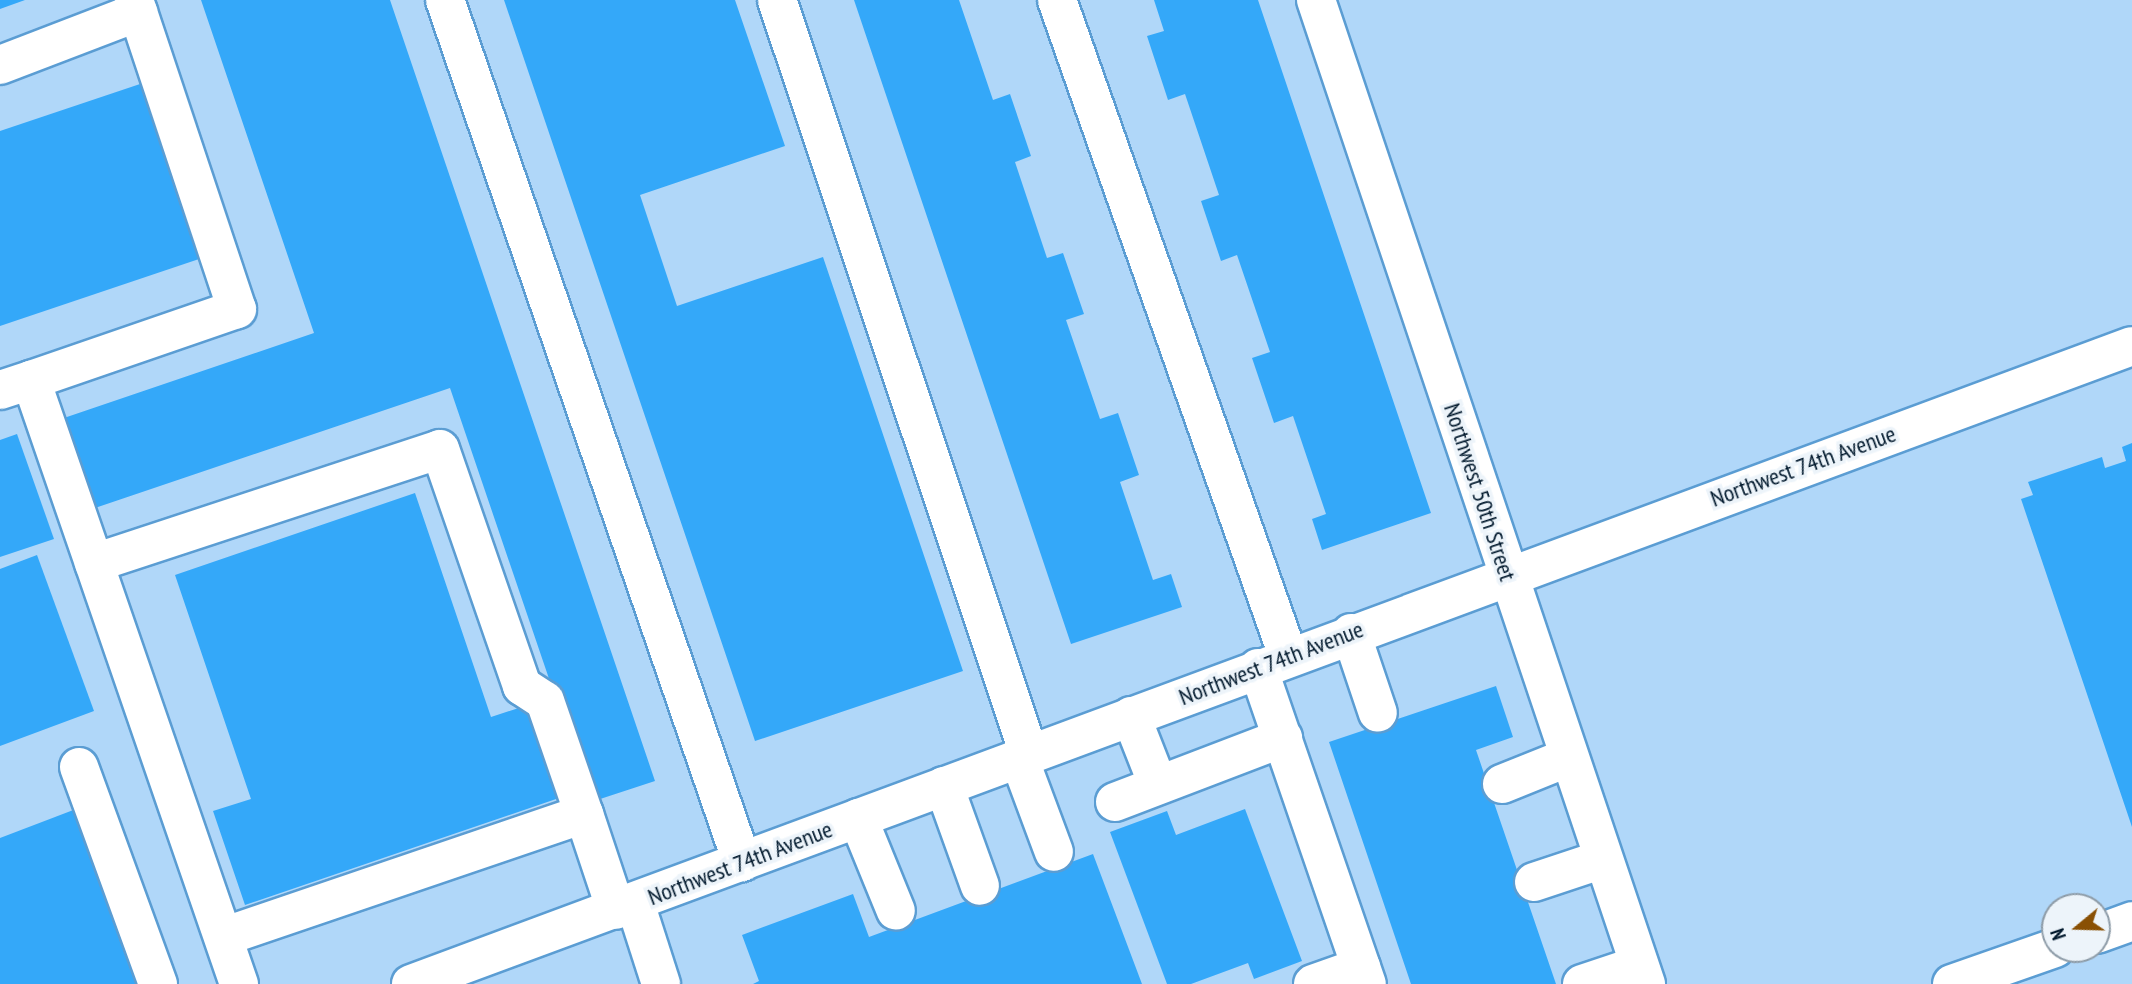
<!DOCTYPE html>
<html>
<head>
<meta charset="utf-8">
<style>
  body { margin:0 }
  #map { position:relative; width:2132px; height:984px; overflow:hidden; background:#b0d7f9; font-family:"PT Sans Narrow",sans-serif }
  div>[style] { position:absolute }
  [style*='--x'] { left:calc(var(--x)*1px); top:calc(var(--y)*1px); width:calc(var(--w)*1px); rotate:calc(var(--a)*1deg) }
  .building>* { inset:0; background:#34a8f9 }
  .roads { filter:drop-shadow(2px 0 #5b9dd3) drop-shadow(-2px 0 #5b9dd3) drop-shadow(0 2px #5b9dd3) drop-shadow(0 -2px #5b9dd3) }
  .minor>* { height:38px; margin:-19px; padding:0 19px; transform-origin:19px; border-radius:19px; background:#fff }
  span { translate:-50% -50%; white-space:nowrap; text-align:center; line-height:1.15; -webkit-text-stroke:7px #edf4fa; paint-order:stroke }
  .street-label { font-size:24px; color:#00182c }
  .north { position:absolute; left:2041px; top:893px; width:70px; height:70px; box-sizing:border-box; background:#edf4fa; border:2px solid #8e9ca8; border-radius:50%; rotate:251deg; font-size:19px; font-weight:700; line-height:28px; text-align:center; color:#00182c }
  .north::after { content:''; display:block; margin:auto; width:24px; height:32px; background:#895004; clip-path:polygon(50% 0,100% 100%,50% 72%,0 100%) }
</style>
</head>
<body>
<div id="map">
  <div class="building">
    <i style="clip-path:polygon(0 0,25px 0,0 9px)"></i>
    <i style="clip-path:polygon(201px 0,390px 0,655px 781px,591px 802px,450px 388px,92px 509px,61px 419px,314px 333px)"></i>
    <i style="clip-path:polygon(504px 0,735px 0,785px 146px,640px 195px,677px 306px,823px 257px,963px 671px,755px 741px)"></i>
    <i style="clip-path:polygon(854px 0,959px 0,993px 100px,1010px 94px,1031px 156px,1015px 162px,1047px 258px,1063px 253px,1084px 314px,1066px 320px,1100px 419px,1118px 413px,1139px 475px,1120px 482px,1153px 580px,1171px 574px,1182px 607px,1071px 644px)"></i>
    <i style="clip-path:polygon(1154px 0,1258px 0,1431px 513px,1322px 550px,1312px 519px,1326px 514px,1293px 416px,1274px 423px,1252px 358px,1270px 352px,1237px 255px,1221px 261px,1201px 201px,1219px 195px,1185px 94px,1168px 100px,1147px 36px,1164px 31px)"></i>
    <i style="clip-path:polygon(146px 82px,205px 257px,0 326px,0 131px)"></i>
    <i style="clip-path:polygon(17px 434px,54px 539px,0 557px,0 440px)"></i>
    <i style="clip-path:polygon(2132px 443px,2132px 827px,2021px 499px,2033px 495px,2028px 482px,2102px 457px,2105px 468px,2126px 461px,2122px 447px)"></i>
    <i style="clip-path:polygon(415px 493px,491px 717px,528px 705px,559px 798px,245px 905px,213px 811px,251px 799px,175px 575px)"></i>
    <i style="clip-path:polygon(37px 555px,94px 711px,0 746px,0 569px)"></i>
    <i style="clip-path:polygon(1496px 686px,1513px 737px,1476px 750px,1556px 984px,1411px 984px,1329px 742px)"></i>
    <i style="clip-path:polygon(76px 809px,141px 984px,0 984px,0 838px)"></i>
    <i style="clip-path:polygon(1245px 809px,1302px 961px,1254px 979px,1248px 963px,1191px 984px,1167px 984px,1110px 832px,1167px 811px,1176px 835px)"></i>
    <i style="clip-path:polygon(1093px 854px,1142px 984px,753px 984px,759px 981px,742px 935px,853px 894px,869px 937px)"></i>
  </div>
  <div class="roads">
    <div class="minor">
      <i style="--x:134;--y:0;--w:326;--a:71.6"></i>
      <i style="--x:237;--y:309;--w:218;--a:161"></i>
      <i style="--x:31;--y:380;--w:639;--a:71"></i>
      <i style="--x:445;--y:0;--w:912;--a:70.99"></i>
      <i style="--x:777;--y:0;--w:795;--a:71.52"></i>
      <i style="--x:1057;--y:0;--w:695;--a:70.6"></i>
      <i style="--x:1316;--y:0;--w:1038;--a:71.46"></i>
      <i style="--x:0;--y:65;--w:148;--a:-21"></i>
      <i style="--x:0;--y:390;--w:33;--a:-18"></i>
      <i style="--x:94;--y:563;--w:364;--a:-18.2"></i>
      <i style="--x:440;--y:449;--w:251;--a:70.9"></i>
      <i style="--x:522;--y:686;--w:27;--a:33"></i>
      <i style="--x:545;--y:701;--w:120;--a:71"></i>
      <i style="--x:584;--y:814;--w:381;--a:161.2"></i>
      <i style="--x:1351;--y:633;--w:84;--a:71.4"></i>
      <i style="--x:1258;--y:668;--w:334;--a:71"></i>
      <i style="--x:1131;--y:716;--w:74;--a:68.6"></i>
      <i style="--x:1019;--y:758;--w:100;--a:69.6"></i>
      <i style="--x:79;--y:767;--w:231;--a:70"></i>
      <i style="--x:1502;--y:784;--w:72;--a:-21.9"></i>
      <i style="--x:944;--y:786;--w:106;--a:70.2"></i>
      <i style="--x:1115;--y:802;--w:180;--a:-20.9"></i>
      <i style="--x:584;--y:814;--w:101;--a:71.6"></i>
      <i style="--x:858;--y:818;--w:100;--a:67.8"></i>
      <i style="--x:1534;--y:882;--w:73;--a:-18.4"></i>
      <i style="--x:635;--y:903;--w:85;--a:72.2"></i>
      <i style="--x:2097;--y:934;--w:37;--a:-20"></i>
      <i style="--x:411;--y:984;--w:1835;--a:-20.34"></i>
      <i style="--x:1313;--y:984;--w:51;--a:-19.5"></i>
      <i style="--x:1582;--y:984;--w:60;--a:-18.4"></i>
      <i style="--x:1952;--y:984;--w:109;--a:-19.3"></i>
    </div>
  </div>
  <div class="street-label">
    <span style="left:1803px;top:466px;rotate:-20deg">Northwest 74th Avenue</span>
    <span style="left:1480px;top:492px;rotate:72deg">Northwest 50th Street</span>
    <span style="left:1271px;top:663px;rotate:-21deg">Northwest 74th Avenue</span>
    <span style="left:740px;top:863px;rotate:-21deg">Northwest 74th Avenue</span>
  </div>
  <div class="north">N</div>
</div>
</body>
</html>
